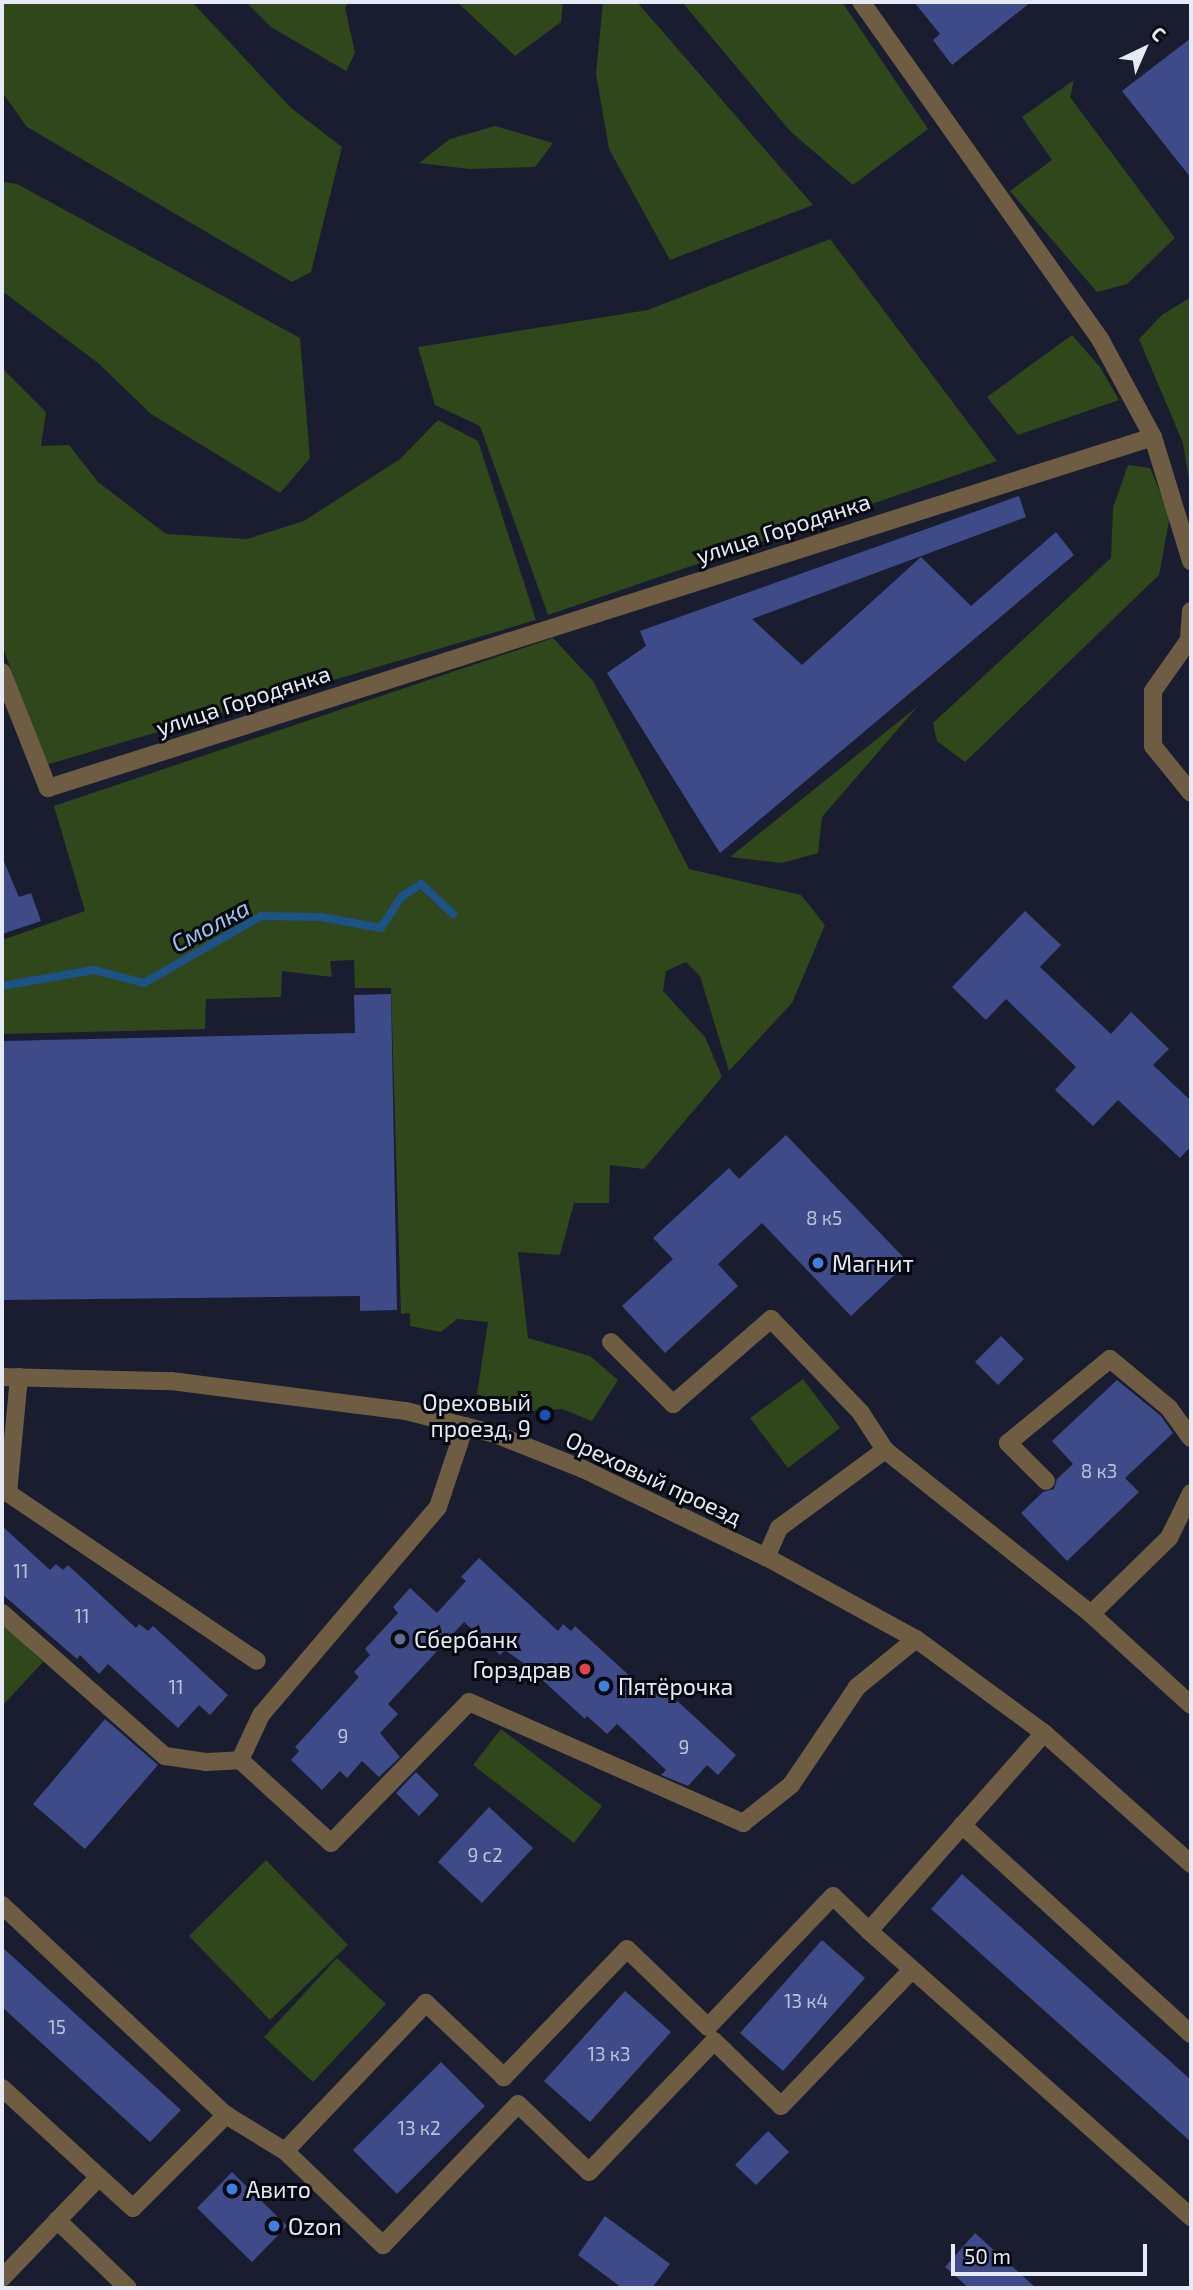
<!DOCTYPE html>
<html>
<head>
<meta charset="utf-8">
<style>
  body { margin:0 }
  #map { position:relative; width:1193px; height:2290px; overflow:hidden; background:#191d2f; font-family:"Exo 2",sans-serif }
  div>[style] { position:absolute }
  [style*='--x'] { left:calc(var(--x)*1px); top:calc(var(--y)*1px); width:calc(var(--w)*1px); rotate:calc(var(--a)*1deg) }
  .green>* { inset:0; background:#30471b }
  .stream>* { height:8px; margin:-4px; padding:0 4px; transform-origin:4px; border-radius:4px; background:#1d5286 }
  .building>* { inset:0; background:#3e4b88 }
  .minor>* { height:18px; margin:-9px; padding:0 9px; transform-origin:9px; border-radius:9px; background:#6e5d42 }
  .dots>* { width:19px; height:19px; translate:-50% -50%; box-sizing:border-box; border:4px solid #06080f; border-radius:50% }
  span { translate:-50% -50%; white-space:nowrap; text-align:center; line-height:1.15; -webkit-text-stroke:6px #06080f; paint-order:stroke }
  .number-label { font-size:19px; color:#bcc2da }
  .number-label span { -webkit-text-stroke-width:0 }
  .street-label { font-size:23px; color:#e6eaf6 }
  .poi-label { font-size:23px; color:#e6eaf6 }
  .left { translate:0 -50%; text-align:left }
  .right { translate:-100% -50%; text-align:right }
  .water-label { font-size:24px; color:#99c3f1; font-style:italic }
  .frame { position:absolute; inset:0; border:4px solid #e6eaf6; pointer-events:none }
  .north { position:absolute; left:1109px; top:14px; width:70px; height:70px; -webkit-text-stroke:5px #06080f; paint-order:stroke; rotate:44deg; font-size:19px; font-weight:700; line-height:28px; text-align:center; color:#e6eaf6 }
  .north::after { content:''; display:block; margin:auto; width:24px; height:32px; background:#e6eaf6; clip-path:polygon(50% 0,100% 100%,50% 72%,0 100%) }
  .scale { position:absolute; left:951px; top:2244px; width:196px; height:32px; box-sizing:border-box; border:4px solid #e6eaf6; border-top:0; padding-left:9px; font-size:21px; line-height:24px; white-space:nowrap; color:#e6eaf6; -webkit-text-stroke:5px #06080f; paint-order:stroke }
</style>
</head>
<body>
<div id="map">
  <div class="green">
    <i style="clip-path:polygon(2px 2px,192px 2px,291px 108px,342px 147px,311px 272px,292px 282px,27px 127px,2px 92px)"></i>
    <i style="clip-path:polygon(246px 2px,349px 2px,345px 8px,355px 53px,346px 71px,271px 27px)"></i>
    <i style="clip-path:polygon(457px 2px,563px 2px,561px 22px,515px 56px)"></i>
    <i style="clip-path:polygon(603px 2px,637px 2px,813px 205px,670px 260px,609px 149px,596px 74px)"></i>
    <i style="clip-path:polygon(682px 2px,842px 2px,928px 129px,853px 185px,791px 132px)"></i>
    <i style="clip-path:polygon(1074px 80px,1070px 97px,1175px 238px,1127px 284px,1097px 292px,1010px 191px,1052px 160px,1022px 117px)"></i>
    <i style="clip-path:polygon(495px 126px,553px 143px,535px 167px,470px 169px,419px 163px,450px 139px)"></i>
    <i style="clip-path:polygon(2px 182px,17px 184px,300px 338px,310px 458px,280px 493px,151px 414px,98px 363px,2px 291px)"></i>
    <i style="clip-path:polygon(830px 239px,997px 461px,548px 615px,480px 426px,435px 405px,418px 347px,648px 310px)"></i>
    <i style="clip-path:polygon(1191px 297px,1191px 492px,1183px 443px,1139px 339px,1162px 315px)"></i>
    <i style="clip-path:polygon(1072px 335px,1100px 367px,1119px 400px,1018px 435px,987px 397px)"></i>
    <i style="clip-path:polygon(2px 368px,46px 412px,41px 446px,69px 445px,98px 482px,166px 534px,247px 539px,304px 521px,400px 459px,438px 420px,478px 441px,536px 620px,46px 765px,2px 645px)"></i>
    <i style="clip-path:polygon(1128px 465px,1150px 468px,1170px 516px,1159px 575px,965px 762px,937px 741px,933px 723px,1111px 558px,1113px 508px)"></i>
    <i style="clip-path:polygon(553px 638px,593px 681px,689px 869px,801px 895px,825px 925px,792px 1003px,729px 1071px,700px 976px,686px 962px,666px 971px,663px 991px,705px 1037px,722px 1077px,644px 1169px,610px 1165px,609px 1203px,574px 1203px,560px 1255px,518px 1252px,528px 1338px,590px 1356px,618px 1380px,592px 1421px,562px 1409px,531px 1411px,477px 1394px,488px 1322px,457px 1319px,441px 1332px,410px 1326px,410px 1313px,401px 1314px,391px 988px,355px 988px,354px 960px,330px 961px,332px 977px,282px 971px,281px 997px,206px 999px,205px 1029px,2px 1034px,2px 940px,85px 911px,54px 806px)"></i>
    <i style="clip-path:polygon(918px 706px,822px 817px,818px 853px,782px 863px,730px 857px)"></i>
    <i style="clip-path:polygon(803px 1379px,840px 1428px,788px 1468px,750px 1418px)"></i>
    <i style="clip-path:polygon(2px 1623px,43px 1662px,2px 1706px)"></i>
    <i style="clip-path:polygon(501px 1729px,602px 1806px,574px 1843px,473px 1765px)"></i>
    <i style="clip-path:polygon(266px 1860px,348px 1945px,270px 2020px,189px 1936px)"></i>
    <i style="clip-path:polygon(337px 1958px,386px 2004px,313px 2082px,264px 2037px)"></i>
  </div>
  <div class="stream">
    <i style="--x:2;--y:986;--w:93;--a:-9.9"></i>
    <i style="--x:94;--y:970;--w:52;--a:14.6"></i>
    <i style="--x:144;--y:983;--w:135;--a:-29.8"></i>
    <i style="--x:261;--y:916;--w:60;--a:1"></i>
    <i style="--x:321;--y:917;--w:61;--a:10.4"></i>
    <i style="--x:381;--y:928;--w:38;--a:-57"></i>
    <i style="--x:402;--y:896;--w:22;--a:-32"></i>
    <i style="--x:421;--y:884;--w:44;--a:43.2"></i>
  </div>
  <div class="building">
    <i style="clip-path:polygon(914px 2px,1031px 2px,952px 65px,933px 40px,940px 34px)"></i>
    <i style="clip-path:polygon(1191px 38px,1191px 178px,1122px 91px)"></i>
    <i style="clip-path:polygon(1019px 496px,1026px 517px,752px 619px,802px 665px,921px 557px,971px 606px,1056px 532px,1074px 555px,720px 853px,607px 673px,646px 646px,640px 631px)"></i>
    <i style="clip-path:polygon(2px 857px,19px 897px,31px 893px,41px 921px,2px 934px)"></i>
    <i style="clip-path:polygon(1025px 911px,1061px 945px,1040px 967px,1111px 1034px,1131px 1012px,1169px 1049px,1153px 1065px,1191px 1101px,1191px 1146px,1180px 1158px,1118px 1100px,1093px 1126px,1055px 1090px,1076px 1067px,1006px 999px,986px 1020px,952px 987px)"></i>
    <i style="clip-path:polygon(391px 994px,397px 1310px,360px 1311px,360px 1296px,2px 1300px,2px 1041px,355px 1033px,354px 995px)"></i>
    <i style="clip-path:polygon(786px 1135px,908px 1262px,851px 1316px,762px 1223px,718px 1264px,738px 1286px,665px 1353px,622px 1306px,673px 1259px,653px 1238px,729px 1168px,739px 1179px)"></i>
    <i style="clip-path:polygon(1001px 1336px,1024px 1359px,998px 1385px,975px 1362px)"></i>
    <i style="clip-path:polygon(1117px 1380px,1161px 1416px,1173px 1433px,1125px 1478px,1139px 1492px,1067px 1561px,1021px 1513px,1043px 1492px,1054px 1489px,1057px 1479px,1073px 1464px,1052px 1441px)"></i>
    <i style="clip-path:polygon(2px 1526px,50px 1570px,56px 1564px,63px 1570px,68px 1565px,136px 1628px,139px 1624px,148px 1631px,153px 1626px,228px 1695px,210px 1715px,199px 1705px,178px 1728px,108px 1664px,99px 1674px,80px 1655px,77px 1659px,2px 1594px)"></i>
    <i style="clip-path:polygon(479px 1558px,558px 1631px,563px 1624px,571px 1631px,575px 1626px,643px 1688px,647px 1684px,656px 1692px,661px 1686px,736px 1755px,718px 1775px,707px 1765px,688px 1786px,661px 1775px,666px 1770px,617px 1724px,607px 1734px,587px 1716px,585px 1719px,526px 1665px,505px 1650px,500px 1655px,464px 1622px,388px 1704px,398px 1714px,380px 1733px,400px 1757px,379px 1777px,362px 1761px,347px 1778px,340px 1771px,322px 1790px,291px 1760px,299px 1751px,295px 1747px,359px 1677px,354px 1672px,370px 1655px,365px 1649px,398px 1613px,393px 1607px,410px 1588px,437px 1613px,466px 1581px,461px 1577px)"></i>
    <i style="clip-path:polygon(105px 1719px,158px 1765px,85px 1849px,33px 1804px)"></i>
    <i style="clip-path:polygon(416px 1772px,439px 1795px,419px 1816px,396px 1793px)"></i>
    <i style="clip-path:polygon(489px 1807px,533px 1848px,482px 1903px,438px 1862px)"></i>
    <i style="clip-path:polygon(962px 1874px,1191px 2080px,1191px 2142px,931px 1909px)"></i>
    <i style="clip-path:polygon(822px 1940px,865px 1978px,783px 2071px,740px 2033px)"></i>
    <i style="clip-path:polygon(2px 1947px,181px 2110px,150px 2142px,2px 2007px)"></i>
    <i style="clip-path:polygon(625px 1991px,671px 2032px,590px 2122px,544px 2081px)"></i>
    <i style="clip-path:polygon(441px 2062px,485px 2106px,397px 2194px,353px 2150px)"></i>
    <i style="clip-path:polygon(768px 2131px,789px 2152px,756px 2185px,735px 2165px)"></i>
    <i style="clip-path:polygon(232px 2172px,287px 2226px,252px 2262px,197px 2208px)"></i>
    <i style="clip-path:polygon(605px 2216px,670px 2264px,652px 2288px,622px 2288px,578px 2255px)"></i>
    <i style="clip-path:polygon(975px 2233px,1036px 2288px,969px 2288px,945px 2267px)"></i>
  </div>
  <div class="minor">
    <i style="--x:1153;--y:437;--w:130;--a:73"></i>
    <i style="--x:1191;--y:611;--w:29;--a:94"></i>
    <i style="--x:1189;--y:640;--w:62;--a:125.2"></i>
    <i style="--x:1153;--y:691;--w:55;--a:90"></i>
    <i style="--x:1153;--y:746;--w:60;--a:51"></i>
    <i style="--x:2;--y:672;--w:125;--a:68.4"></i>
    <i style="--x:48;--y:788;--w:1159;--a:-17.62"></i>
    <i style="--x:1153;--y:437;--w:111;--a:-118.4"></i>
    <i style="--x:1100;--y:339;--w:413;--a:-125.3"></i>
    <i style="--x:611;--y:1342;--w:88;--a:45"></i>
    <i style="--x:673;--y:1404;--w:130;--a:-40.9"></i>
    <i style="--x:771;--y:1319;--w:130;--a:46.2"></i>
    <i style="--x:861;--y:1413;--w:44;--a:57"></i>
    <i style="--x:885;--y:1450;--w:132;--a:143.7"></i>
    <i style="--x:779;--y:1528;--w:32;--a:114"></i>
    <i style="--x:2;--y:1377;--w:169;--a:1.4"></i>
    <i style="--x:171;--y:1381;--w:237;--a:7.3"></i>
    <i style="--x:406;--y:1411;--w:92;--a:14.5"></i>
    <i style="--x:495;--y:1434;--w:95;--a:21.7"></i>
    <i style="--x:583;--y:1469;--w:203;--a:25.7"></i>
    <i style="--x:766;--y:1557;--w:171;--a:28.7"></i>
    <i style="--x:916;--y:1639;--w:159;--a:36.3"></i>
    <i style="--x:1044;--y:1733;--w:197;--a:41.7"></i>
    <i style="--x:19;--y:1377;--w:117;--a:95.4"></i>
    <i style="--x:8;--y:1493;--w:300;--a:34"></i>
    <i style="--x:885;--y:1450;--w:263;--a:38.5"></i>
    <i style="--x:1091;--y:1614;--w:135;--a:42.3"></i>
    <i style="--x:1046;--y:1481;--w:54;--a:-135"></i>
    <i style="--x:1008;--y:1443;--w:132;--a:-39.5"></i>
    <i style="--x:1110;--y:1359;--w:77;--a:39.7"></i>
    <i style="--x:1169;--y:1408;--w:37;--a:54"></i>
    <i style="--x:2;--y:1613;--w:217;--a:41.3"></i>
    <i style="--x:165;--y:1756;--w:41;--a:8.3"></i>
    <i style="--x:206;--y:1762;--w:34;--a:-3"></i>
    <i style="--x:240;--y:1760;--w:50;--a:-65"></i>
    <i style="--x:261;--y:1715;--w:273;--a:-49.6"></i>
    <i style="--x:438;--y:1507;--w:85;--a:-71.6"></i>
    <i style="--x:1091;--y:1614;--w:109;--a:-44.3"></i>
    <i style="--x:1169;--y:1538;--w:50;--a:-63.9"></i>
    <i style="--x:1044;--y:1733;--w:264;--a:131.5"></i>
    <i style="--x:869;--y:1931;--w:431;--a:41.6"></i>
    <i style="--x:240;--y:1760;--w:123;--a:42.4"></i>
    <i style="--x:331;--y:1843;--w:197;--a:-45.6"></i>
    <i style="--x:469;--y:1702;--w:300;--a:23.8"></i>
    <i style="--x:743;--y:1823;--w:61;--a:-38.4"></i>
    <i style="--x:791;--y:1785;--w:118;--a:-56"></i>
    <i style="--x:857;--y:1687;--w:76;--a:-39.1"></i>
    <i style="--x:962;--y:1825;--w:310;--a:42.4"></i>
    <i style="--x:2;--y:1905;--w:307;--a:43.2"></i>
    <i style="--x:226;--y:2115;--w:69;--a:31.4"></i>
    <i style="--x:869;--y:1931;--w:50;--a:-135.8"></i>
    <i style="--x:833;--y:1896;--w:181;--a:133.7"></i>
    <i style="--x:708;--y:2027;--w:112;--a:-136.1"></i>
    <i style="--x:627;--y:1949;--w:178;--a:133.9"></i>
    <i style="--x:504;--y:2077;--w:108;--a:-136.5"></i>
    <i style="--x:426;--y:2003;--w:204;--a:133.6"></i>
    <i style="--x:285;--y:2151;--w:136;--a:43.8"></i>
    <i style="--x:383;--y:2245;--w:195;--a:-46.2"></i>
    <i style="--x:518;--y:2104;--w:98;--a:43.8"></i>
    <i style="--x:589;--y:2172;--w:181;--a:-46.3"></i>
    <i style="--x:714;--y:2041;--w:93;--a:44.1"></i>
    <i style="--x:781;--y:2106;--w:189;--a:-46.1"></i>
    <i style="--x:2;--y:2088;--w:132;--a:42.5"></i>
    <i style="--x:99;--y:2177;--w:140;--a:133.8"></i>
    <i style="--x:99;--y:2177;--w:46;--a:42.4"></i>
    <i style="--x:133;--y:2208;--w:132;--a:-45"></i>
    <i style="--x:57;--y:2220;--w:98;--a:43.8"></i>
  </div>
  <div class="dots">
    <i style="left:818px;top:1263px;background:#3f7fe0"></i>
    <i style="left:545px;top:1415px;background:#1a4fb4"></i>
    <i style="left:400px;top:1639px;background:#5c6f8a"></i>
    <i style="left:585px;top:1669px;background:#e0444e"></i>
    <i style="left:604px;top:1686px;background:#3f7fe0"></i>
    <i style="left:232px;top:2189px;background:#3f7fe0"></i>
    <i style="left:274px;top:2226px;background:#3f7fe0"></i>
  </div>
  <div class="number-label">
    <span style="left:824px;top:1218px">8 к5</span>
    <span style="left:1099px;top:1471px">8 к3</span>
    <span style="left:21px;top:1571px">11</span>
    <span style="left:82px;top:1616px">11</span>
    <span style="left:176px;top:1687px">11</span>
    <span style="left:343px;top:1736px">9</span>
    <span style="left:684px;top:1747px">9</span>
    <span style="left:485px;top:1855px">9 с2</span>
    <span style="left:806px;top:2001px">13 к4</span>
    <span style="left:57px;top:2027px">15</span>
    <span style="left:609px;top:2054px">13 к3</span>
    <span style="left:419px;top:2128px">13 к2</span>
  </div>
  <div class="street-label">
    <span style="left:783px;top:528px;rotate:-18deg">улица Городянка</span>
    <span style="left:243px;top:700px;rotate:-18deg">улица Городянка</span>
    <span style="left:654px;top:1478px;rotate:25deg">Ореховый проезд</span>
  </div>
  <div class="poi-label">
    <span class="left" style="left:832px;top:1263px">Магнит</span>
    <span class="right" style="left:531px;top:1415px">Ореховый<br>проезд, 9</span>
    <span class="left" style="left:414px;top:1639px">Сбербанк</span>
    <span class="right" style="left:571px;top:1669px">Горздрав</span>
    <span class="left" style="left:618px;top:1686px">Пятёрочка</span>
    <span class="left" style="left:246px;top:2189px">Авито</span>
    <span class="left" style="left:288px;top:2226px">Ozon</span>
  </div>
  <div class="water-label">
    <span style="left:210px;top:925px;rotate:-28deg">Смолка</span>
  </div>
  <div class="frame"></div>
  <div class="north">С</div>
  <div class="scale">50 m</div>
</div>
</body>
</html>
